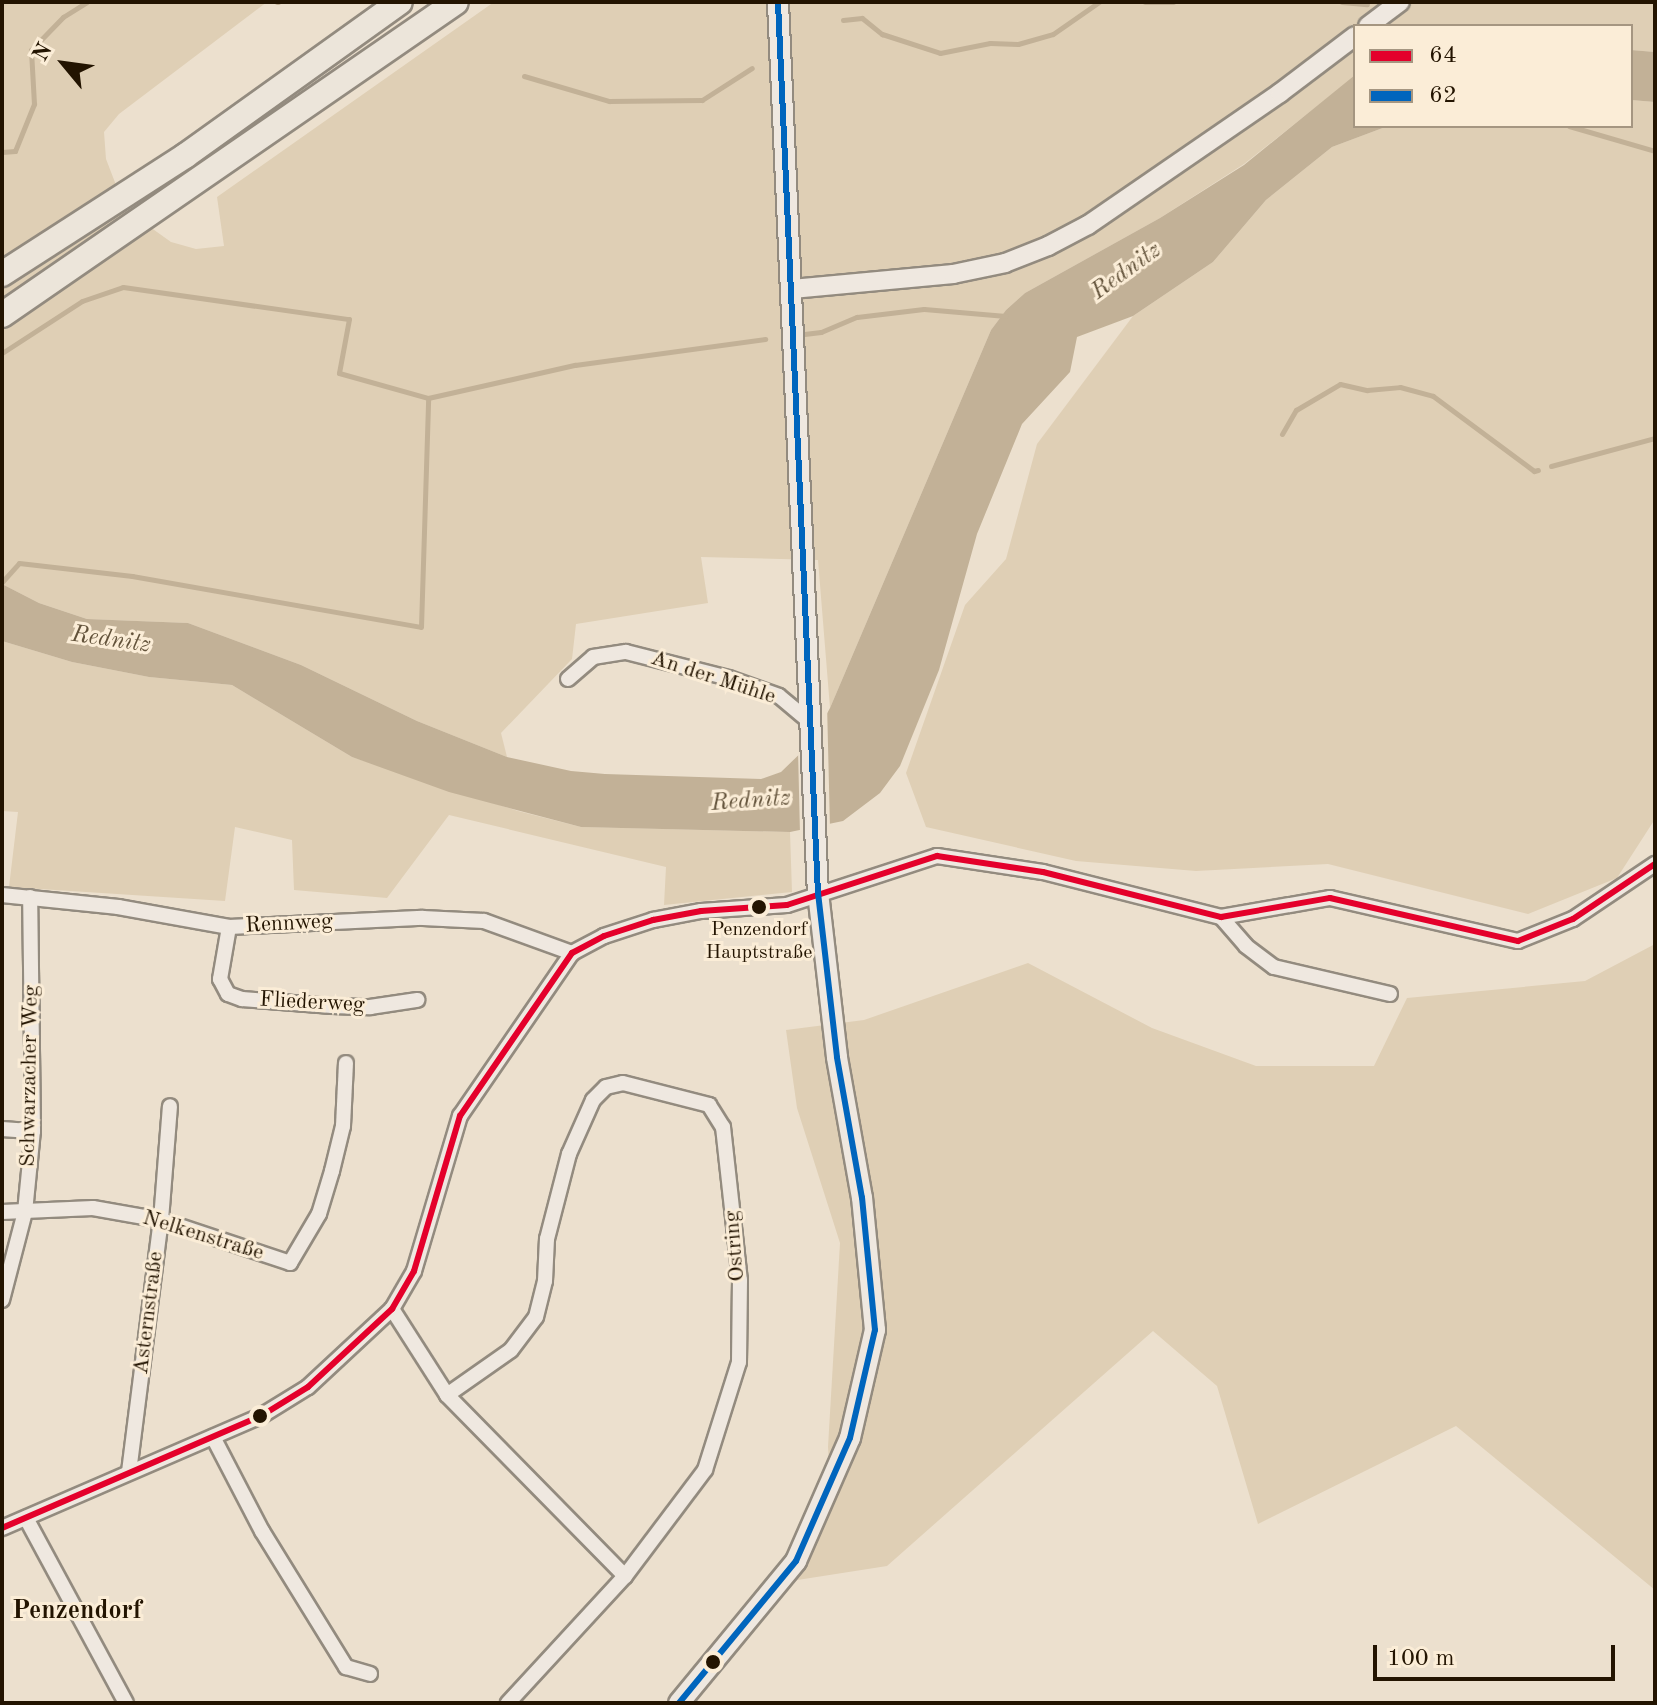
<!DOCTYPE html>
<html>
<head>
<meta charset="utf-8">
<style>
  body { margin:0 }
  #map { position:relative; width:1657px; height:1705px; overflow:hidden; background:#ece0ce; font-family:"Old Standard TT",serif }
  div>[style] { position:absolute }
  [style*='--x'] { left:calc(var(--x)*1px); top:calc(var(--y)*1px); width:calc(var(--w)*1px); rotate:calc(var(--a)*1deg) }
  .green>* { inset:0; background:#dfcfb5 }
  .water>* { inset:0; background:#c2b197 }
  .pier>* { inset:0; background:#ece0ce }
  .stream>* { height:5px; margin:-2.5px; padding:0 2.5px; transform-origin:2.5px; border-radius:2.5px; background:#c2b197 }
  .roads { filter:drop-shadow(2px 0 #938b7f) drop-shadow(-2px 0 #938b7f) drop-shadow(0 2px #938b7f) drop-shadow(0 -2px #938b7f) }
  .minor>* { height:14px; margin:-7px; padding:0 7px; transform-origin:7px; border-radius:7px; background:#efe8e0 }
  .tertiary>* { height:18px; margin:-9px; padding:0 9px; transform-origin:9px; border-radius:9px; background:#efe8e0 }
  .secondary>* { height:20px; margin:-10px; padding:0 10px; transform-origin:10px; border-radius:10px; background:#efe8e0 }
  .trunk>* { height:24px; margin:-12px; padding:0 12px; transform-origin:12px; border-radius:12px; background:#ece5da }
  .bus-1>* { height:6px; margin:-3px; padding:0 3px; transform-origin:3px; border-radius:3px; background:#e4002b }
  .bus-2>* { height:6px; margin:-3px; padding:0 3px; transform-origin:3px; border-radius:3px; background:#0065bd }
  .dots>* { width:22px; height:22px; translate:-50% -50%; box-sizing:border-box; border:4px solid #fbedd7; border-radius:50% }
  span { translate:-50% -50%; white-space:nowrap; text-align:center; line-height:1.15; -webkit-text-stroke:6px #fbedd7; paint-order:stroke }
  .bus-label { font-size:20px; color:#231401 }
  .street-label { font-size:22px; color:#231401 }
  .water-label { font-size:24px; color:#62523a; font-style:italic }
  .quarter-label { font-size:26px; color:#231401; font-weight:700 }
  .frame { position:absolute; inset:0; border:4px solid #231401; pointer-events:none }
  .legend { position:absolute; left:1353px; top:24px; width:280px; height:104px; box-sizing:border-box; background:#fbedd7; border:2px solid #a59681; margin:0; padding:10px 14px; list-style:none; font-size:24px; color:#231401 }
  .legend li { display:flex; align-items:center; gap:16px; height:40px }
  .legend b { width:40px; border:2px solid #a59681 }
  .north { position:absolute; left:24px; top:24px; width:80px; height:80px; -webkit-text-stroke:6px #fbedd7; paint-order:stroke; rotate:299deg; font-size:22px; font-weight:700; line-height:32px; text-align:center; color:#231401 }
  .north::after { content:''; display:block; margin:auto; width:28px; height:36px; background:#231401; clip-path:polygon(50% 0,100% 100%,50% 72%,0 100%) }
  .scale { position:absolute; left:1373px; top:1645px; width:242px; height:36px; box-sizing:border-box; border:4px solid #231401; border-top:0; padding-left:10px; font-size:24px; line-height:28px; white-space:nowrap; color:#231401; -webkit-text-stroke:6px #fbedd7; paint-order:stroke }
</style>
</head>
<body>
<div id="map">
  <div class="green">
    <i style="clip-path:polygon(2px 2px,267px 2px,119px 114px,104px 132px,106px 159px,116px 185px,136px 217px,171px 242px,196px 249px,224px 246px,217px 197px,494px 2px,1655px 2px,1655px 52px,1631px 50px,1631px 26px,1355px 26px,1355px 76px,1244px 164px,1160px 218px,1025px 293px,1006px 310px,991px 330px,830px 708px,818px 560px,701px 557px,708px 603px,576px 624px,572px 659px,501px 733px,507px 757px,417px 721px,301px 665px,188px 623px,87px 619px,39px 603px,2px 584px)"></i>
    <i style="clip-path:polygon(1631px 100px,1655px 102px,1655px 819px,1617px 878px,1528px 914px,1328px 864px,1196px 871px,1076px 861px,926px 827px,906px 773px,965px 605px,1006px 559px,1037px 444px,1133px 316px,1213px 262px,1266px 200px,1332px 147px,1388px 126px,1631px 126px)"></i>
    <i style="clip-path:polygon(2px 641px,72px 662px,149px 677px,232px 685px,352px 757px,518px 811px,581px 827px,790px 832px,792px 892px,664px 905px,666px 867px,449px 815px,387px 898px,294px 890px,292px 840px,235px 827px,225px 901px,9px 887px,18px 812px,2px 811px)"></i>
    <i style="clip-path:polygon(1655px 944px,1655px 1590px,1456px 1426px,1258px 1524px,1217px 1386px,1153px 1331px,887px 1566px,791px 1581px,831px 1497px,828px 1447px,840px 1243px,797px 1108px,786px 1030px,864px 1020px,1028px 963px,1152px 1028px,1256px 1066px,1374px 1066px,1407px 998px,1585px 981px)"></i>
  </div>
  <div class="water">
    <i style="clip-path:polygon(1631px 50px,1655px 52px,1655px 102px,1631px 100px)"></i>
    <i style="clip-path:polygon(1355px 75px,1355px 126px,1388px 126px,1332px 147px,1266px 200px,1213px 262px,1133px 316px,1077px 337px,1070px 372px,1022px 424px,977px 534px,939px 670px,900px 766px,880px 793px,843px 821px,790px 832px,581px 827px,449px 792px,352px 757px,232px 685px,149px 677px,72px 662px,2px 641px,2px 584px,39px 603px,87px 619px,188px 623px,301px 665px,417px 721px,507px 757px,571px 771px,605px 774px,761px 779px,781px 772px,811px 743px,830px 708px,991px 330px,1006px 310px,1025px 293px,1160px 218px,1244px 165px)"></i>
  </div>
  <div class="pier">
    <i style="clip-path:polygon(827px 703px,830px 828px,800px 834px,798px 750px,808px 740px)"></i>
  </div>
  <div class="stream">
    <i style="--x:277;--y:2;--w:1;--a:0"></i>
    <i style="--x:1145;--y:2;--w:28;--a:0"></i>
    <i style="--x:1342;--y:2;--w:25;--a:5"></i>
    <i style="--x:843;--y:20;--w:19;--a:-6"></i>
    <i style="--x:862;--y:18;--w:26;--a:39"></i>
    <i style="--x:882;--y:34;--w:61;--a:18.1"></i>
    <i style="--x:940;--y:53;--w:51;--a:-11.3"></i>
    <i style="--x:990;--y:43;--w:28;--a:2"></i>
    <i style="--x:1018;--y:44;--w:36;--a:-16"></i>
    <i style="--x:1053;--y:34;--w:56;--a:-34.8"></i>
    <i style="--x:524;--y:76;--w:89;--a:16.4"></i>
    <i style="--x:609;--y:101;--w:93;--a:-0.6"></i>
    <i style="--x:702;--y:100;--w:59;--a:-32.6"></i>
    <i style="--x:1569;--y:126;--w:90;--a:16.2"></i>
    <i style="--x:2;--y:152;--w:13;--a:-4"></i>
    <i style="--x:15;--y:151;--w:51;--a:-68"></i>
    <i style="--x:34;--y:104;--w:54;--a:-93.2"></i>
    <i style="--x:31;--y:50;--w:46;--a:-45.9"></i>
    <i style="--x:63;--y:17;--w:28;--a:-32"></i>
    <i style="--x:796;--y:335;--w:25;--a:-7"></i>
    <i style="--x:821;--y:332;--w:39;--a:-23"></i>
    <i style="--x:857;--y:317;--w:67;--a:-6.8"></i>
    <i style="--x:924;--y:309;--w:82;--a:4.9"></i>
    <i style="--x:2;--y:353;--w:95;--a:-33"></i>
    <i style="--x:82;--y:301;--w:43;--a:-18.9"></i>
    <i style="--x:123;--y:287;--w:228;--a:8.1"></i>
    <i style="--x:349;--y:319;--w:55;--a:100.5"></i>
    <i style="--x:339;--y:373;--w:92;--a:15.7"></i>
    <i style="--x:428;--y:398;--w:151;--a:-12.7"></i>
    <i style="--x:575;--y:365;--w:192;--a:-7.8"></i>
    <i style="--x:1282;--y:434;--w:28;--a:-60"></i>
    <i style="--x:1296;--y:410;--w:51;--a:-30.6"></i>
    <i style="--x:1340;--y:384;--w:28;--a:13"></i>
    <i style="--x:1367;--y:390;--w:33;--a:-5"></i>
    <i style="--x:1400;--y:387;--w:34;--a:15"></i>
    <i style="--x:1433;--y:396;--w:126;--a:36.6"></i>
    <i style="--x:1534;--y:471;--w:4;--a:-14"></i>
    <i style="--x:1551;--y:466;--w:108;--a:-15.1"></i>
    <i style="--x:2;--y:582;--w:25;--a:-48"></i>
    <i style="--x:19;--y:563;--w:114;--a:6.6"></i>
    <i style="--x:132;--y:576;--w:293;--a:10"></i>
    <i style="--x:421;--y:627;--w:229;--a:-88.2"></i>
  </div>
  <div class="roads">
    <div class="minor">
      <i style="--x:568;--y:679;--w:33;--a:-41"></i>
      <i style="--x:593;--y:657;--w:33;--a:-9"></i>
      <i style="--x:626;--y:652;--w:106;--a:14.2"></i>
      <i style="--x:729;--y:678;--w:53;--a:19.8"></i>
      <i style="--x:779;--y:696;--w:40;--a:40"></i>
      <i style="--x:2;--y:895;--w:117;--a:5.9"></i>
      <i style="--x:118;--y:907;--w:113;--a:10.2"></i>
      <i style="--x:229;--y:927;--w:194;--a:-2.7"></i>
      <i style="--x:423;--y:918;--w:61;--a:2.8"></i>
      <i style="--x:484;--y:921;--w:94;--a:20"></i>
      <i style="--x:1221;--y:917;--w:38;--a:49"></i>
      <i style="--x:1246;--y:946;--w:35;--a:37"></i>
      <i style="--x:1274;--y:967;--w:119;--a:13.1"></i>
      <i style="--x:229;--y:927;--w:53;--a:99.8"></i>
      <i style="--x:220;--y:979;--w:17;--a:62"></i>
      <i style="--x:228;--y:994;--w:15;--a:20"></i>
      <i style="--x:242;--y:999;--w:90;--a:4.4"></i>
      <i style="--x:332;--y:1006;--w:38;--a:2"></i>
      <i style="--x:370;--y:1007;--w:48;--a:-8.5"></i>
      <i style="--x:2;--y:1129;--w:31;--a:4"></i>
      <i style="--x:2;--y:1212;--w:91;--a:-2.5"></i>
      <i style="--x:93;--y:1208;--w:69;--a:10"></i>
      <i style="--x:161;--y:1220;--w:136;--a:18.4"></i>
      <i style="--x:290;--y:1263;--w:57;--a:-59.4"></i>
      <i style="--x:319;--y:1214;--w:45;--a:-73.2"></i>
      <i style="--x:332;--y:1171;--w:46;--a:-76.3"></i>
      <i style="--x:343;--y:1126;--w:63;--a:-87.3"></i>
      <i style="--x:2;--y:1300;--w:91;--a:-75.4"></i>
      <i style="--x:25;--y:1212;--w:81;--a:-84.4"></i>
      <i style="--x:33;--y:1131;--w:234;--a:-90.7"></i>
      <i style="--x:392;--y:1309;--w:102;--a:57.4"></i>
      <i style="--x:447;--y:1395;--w:254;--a:45.5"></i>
      <i style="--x:447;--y:1395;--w:78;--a:-35.1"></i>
      <i style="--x:511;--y:1350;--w:41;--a:-52.9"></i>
      <i style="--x:536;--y:1317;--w:37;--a:-76"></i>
      <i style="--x:545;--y:1281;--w:42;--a:-87.3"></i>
      <i style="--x:547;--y:1239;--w:88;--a:-75.5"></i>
      <i style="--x:569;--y:1154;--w:59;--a:-66"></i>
      <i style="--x:593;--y:1100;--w:18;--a:-45"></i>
      <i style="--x:606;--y:1087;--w:17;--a:-13"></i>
      <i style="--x:623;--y:1083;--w:89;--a:14.3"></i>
      <i style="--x:709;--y:1105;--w:26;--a:58"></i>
      <i style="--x:723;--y:1127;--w:154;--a:83.7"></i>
      <i style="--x:740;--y:1280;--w:82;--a:90.7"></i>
      <i style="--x:739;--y:1362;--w:113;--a:107.5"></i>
      <i style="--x:705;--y:1470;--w:133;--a:127"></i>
      <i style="--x:625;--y:1576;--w:173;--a:132.7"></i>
      <i style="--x:213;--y:1437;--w:106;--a:62.5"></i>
      <i style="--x:262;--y:1531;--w:160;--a:58.3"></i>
      <i style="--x:346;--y:1667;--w:25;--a:16"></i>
      <i style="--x:129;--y:1472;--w:254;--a:-82.8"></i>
      <i style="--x:161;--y:1220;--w:114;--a:-85.5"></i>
      <i style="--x:26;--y:1518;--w:210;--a:61.6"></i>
      <i style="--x:2;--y:1528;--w:282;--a:-23.4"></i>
      <i style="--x:261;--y:1416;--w:55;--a:-31.7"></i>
      <i style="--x:308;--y:1387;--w:115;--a:-42.9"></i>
      <i style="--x:392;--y:1309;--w:44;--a:-59.9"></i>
      <i style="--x:414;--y:1271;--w:162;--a:-73.5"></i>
      <i style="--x:460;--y:1116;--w:198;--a:-55.5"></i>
      <i style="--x:572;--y:953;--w:36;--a:-28"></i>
      <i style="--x:604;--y:936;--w:52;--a:-18.1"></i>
      <i style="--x:653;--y:920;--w:49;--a:-10.6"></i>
      <i style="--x:701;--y:911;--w:86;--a:-4"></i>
      <i style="--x:787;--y:905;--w:158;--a:-18.1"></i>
      <i style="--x:937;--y:856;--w:107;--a:8.6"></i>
      <i style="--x:1043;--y:872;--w:184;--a:14.2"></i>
      <i style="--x:1221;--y:917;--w:111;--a:-9.9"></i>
      <i style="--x:1330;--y:898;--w:193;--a:12.9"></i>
      <i style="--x:1518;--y:941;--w:59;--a:-21.8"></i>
      <i style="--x:1573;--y:919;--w:99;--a:-33.9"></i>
    </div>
    <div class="tertiary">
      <i style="--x:1368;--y:26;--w:40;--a:-37"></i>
      <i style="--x:792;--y:289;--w:162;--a:-5.3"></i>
      <i style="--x:953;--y:274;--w:53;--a:-11.9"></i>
      <i style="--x:1005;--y:263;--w:46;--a:-21.6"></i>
      <i style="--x:1048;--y:246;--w:45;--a:-27.7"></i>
      <i style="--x:1088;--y:225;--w:233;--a:-34.5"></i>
      <i style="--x:1280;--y:93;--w:94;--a:-37.2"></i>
    </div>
    <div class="secondary">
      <i style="--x:679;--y:1703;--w:184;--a:-50.5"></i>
      <i style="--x:796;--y:1561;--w:134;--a:-66.3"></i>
      <i style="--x:850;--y:1438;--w:111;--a:-77"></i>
      <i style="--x:875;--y:1330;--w:133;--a:-95.6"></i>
      <i style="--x:862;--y:1198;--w:143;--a:-100.1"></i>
      <i style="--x:837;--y:1057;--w:164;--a:-96.6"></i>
      <i style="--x:818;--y:894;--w:893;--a:-92.57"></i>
    </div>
    <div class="trunk">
      <i style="--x:2;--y:274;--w:218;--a:-32.8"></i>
      <i style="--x:185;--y:156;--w:264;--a:-35.6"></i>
      <i style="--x:2;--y:315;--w:551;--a:-34.58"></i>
    </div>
  </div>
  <div class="bus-1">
    <i style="--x:2;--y:1528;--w:282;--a:-23.4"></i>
    <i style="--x:261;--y:1416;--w:55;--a:-31.7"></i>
    <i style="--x:308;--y:1387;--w:115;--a:-42.9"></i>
    <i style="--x:392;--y:1309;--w:44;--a:-59.9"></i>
    <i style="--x:414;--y:1271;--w:162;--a:-73.5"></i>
    <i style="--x:460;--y:1116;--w:198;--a:-55.5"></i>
    <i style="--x:572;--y:953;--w:36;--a:-28"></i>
    <i style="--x:604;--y:936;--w:52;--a:-18.1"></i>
    <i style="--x:653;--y:920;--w:49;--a:-10.6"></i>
    <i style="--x:701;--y:911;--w:86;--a:-4"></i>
    <i style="--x:787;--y:905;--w:158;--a:-18.1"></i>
    <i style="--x:937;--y:856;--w:107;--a:8.6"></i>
    <i style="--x:1043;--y:872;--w:184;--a:14.2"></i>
    <i style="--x:1221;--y:917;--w:111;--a:-9.9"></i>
    <i style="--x:1330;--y:898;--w:193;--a:12.9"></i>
    <i style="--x:1518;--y:941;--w:59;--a:-21.8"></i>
    <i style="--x:1573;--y:919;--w:99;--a:-33.9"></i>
  </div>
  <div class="bus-2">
    <i style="--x:679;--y:1703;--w:184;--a:-50.5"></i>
    <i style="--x:796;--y:1561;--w:134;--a:-66.3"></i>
    <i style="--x:850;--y:1438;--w:111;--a:-77"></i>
    <i style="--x:875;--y:1330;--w:133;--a:-95.6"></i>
    <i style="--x:862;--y:1198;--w:143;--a:-100.1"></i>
    <i style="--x:837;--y:1057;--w:164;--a:-96.6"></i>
    <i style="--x:818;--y:894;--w:893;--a:-92.57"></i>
  </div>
  <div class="dots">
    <i style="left:759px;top:907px;background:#231401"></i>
    <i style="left:260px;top:1416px;background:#231401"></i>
    <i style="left:713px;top:1662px;background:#231401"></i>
  </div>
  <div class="bus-label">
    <span style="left:759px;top:942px">Penzendorf<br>Hauptstraße</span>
  </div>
  <div class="street-label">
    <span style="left:713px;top:678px;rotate:18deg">An der Mühle</span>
    <span style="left:289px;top:924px;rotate:-3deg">Rennweg</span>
    <span style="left:312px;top:1003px;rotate:3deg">Fliederweg</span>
    <span style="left:30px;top:1076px;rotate:-89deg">Schwarzacher Weg</span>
    <span style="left:203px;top:1236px;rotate:17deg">Nelkenstraße</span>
    <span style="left:735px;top:1246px;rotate:-95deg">Ostring</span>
    <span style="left:149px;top:1313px;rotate:-83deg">Asternstraße</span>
  </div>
  <div class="water-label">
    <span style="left:1127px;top:272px;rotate:-36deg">Rednitz</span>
    <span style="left:111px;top:641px;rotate:8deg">Rednitz</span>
    <span style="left:751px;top:802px;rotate:-4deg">Rednitz</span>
  </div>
  <div class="quarter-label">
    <span style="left:77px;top:1612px">Penzendorf</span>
  </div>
  <div class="frame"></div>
  <ul class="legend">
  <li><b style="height:10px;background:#e4002b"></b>64</li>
  <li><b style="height:10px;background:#0065bd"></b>62</li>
  </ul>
  <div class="north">N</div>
  <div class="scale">100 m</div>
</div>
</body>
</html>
